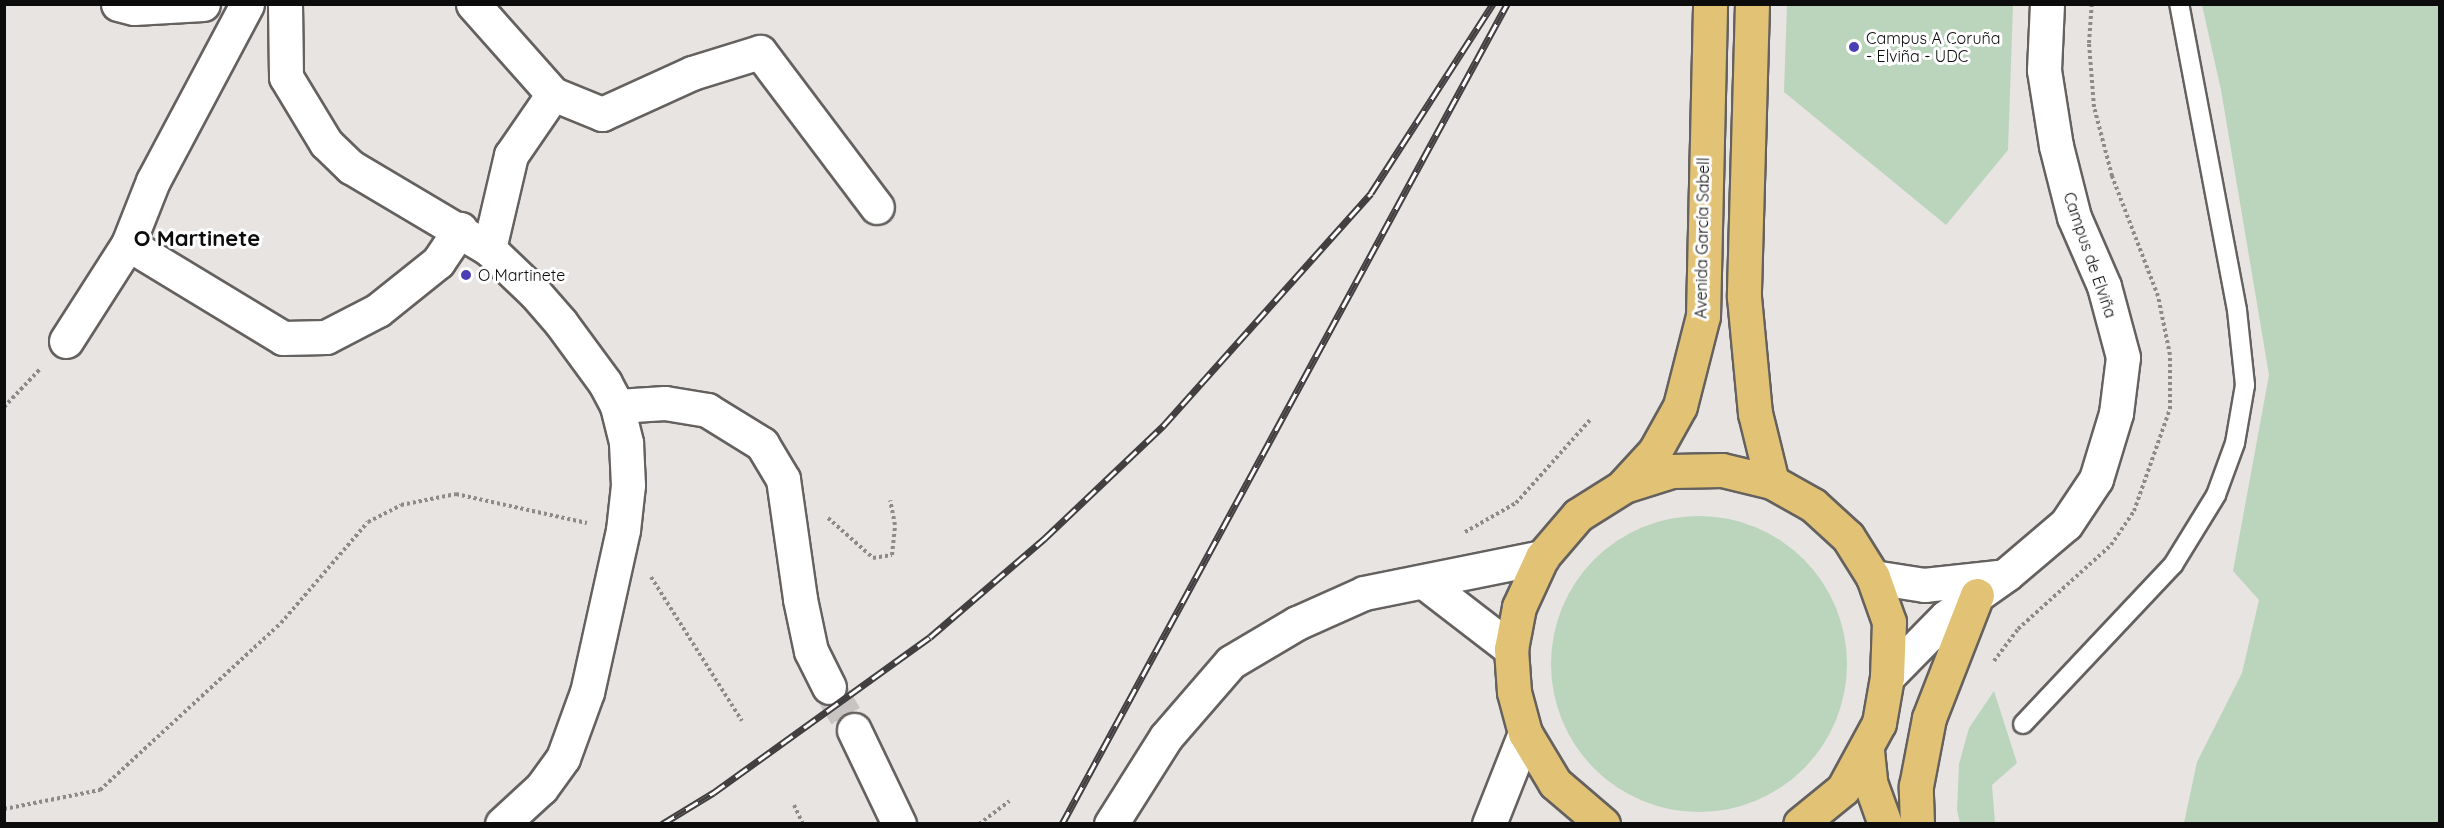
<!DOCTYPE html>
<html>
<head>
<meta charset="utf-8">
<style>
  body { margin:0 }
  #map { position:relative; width:2444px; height:828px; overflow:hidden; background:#e8e4e2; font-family:Quicksand,sans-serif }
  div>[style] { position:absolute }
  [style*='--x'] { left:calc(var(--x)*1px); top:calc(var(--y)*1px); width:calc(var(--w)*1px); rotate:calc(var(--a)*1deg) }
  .green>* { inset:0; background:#bbd4bc }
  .round { border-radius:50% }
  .minor-tunnel>* { height:33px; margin-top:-16.5px; transform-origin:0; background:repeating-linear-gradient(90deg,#c7c4c2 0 33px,transparent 0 49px) }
  .path>* { height:4px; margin-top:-2px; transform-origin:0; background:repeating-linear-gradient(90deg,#8d8b89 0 3px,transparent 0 6px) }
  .roads { filter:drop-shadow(2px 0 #64615f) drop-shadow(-2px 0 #64615f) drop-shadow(0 2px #64615f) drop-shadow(0 -2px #64615f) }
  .service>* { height:18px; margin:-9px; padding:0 9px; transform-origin:9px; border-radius:9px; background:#fff }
  .minor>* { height:33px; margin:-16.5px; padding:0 16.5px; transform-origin:16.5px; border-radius:16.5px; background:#fff }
  .tertiary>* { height:33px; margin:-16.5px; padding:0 16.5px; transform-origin:16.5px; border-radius:16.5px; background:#fff }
  .primary>* { height:33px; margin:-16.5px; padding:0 16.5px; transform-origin:16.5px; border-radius:16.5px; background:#e2c274 }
  .rail>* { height:7px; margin-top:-3.5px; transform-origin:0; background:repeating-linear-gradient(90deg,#fff 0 14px,#413f3f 0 28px); box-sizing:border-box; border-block:2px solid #413f3f }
  .dots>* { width:16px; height:16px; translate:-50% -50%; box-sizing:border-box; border:3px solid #fff; border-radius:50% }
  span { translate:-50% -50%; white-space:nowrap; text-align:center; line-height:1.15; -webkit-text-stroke:6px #fff; paint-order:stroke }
  .poi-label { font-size:16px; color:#0d0c0c }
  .left { translate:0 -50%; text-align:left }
  .street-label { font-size:16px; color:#0d0c0c }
  .district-label { font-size:22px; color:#0d0c0c; font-weight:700 }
  .frame { position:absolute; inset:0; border:6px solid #0d0c0c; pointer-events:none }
</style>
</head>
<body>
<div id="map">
  <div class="green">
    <i style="clip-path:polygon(1787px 5px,2013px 5px,2008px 150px,1946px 225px,1784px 92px)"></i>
    <i style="clip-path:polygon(2202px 5px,2439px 5px,2439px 823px,2184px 823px,2197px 762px,2242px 673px,2259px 600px,2233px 571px,2269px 375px,2221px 90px)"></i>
    <i class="round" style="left:1551px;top:516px;width:296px;height:296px"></i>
    <i style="clip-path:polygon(1994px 691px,2017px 763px,1992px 785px,1995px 823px,1960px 823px,1957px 810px,1959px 764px,1969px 728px)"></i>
  </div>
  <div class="minor-tunnel">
    <i style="--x:829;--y:687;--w:50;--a:59.8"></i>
  </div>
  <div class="path">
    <i style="--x:4;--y:407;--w:54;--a:-46.5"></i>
    <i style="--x:828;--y:518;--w:60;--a:41.6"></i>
    <i style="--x:873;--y:558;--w:19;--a:-9"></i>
    <i style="--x:892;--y:555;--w:30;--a:-84"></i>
    <i style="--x:895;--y:525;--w:25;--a:-101"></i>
    <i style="--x:1465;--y:532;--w:59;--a:-29.6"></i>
    <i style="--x:1516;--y:503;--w:111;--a:-48.3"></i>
    <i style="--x:651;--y:577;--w:170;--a:57.7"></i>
    <i style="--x:1994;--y:661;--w:40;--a:-53"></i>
    <i style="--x:2018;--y:629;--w:125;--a:-42.1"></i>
    <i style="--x:2111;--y:545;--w:41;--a:-55.9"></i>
    <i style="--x:2134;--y:511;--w:108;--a:-70.6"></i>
    <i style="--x:2170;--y:409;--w:54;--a:-90"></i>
    <i style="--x:2170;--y:355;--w:60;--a:-101.5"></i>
    <i style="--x:2158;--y:296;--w:129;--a:-111"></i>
    <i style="--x:2112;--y:176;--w:71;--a:-104.6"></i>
    <i style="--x:2094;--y:107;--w:64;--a:-94.5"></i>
    <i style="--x:2089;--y:43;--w:39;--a:-86"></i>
    <i style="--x:794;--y:805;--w:21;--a:65"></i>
    <i style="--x:4;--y:809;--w:98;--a:-11.2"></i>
    <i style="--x:100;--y:790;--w:246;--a:-42.7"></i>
    <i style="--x:281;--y:623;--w:133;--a:-49.3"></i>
    <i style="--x:368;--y:522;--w:37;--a:-27"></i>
    <i style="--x:401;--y:505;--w:56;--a:-11.3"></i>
    <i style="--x:456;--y:494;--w:134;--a:12.5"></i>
    <i style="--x:979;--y:824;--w:38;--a:-37"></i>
  </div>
  <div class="roads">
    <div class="service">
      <i style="--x:2023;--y:724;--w:219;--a:-46.7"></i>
      <i style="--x:2173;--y:565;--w:82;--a:-58.4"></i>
      <i style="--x:2216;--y:495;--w:55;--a:-69.9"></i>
      <i style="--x:2235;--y:443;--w:59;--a:-80.2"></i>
      <i style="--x:2245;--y:385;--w:75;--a:-96.1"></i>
      <i style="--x:2237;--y:310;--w:311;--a:-100.7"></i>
    </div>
    <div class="minor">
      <i style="--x:118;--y:4;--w:16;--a:14"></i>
      <i style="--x:134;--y:8;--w:69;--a:-3.3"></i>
      <i style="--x:285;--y:4;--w:73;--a:89.2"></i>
      <i style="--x:286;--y:77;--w:77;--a:58.8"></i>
      <i style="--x:326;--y:143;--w:35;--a:44"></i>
      <i style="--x:351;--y:167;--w:161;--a:30.7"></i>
      <i style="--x:489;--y:249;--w:64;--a:43.7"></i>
      <i style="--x:535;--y:293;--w:40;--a:49"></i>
      <i style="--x:561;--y:323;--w:74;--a:53.7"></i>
      <i style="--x:605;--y:383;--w:26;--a:62"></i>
      <i style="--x:617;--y:406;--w:38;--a:76"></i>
      <i style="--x:626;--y:443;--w:42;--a:87.3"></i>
      <i style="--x:628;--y:485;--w:45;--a:96.3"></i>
      <i style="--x:623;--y:530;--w:166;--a:102.5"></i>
      <i style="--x:587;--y:692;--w:70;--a:110"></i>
      <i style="--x:563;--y:758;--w:37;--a:126"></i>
      <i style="--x:541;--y:788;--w:53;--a:137.3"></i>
      <i style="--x:473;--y:4;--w:120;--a:48.4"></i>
      <i style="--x:553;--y:94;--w:74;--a:124.5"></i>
      <i style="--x:511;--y:155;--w:97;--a:103.2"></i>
      <i style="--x:553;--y:94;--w:53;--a:22.2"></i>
      <i style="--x:602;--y:114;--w:99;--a:-24.5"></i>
      <i style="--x:692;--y:73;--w:71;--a:-17.2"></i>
      <i style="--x:760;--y:52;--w:194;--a:53"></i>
      <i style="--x:128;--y:244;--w:181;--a:31.2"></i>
      <i style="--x:283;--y:338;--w:43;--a:-1.3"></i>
      <i style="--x:326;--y:337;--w:59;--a:-27.4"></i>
      <i style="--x:378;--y:310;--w:77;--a:-38.7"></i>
      <i style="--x:438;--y:262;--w:40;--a:-56"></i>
      <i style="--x:66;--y:341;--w:115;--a:-57.4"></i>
      <i style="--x:128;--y:244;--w:68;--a:-68.4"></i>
      <i style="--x:153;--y:181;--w:200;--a:-62"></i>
      <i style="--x:617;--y:406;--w:48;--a:-3.6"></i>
      <i style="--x:665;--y:403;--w:43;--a:9.5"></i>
      <i style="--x:707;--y:410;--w:65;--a:31.7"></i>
      <i style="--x:762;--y:444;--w:41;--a:59"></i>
      <i style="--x:783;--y:479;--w:121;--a:81.9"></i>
      <i style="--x:800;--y:599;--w:53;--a:78.1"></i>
      <i style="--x:811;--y:651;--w:40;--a:63.4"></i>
      <i style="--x:1873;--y:577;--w:52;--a:8.9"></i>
      <i style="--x:1924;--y:585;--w:72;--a:-6.3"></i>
      <i style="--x:1424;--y:582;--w:110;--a:37.6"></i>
      <i style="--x:1887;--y:677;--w:84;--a:-45.5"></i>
      <i style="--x:1946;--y:617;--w:75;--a:-35.2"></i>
      <i style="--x:2007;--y:574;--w:77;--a:-40.3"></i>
      <i style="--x:2066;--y:524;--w:54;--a:-56.3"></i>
      <i style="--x:2096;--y:479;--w:69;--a:-73.1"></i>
      <i style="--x:2116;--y:413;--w:56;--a:-82.9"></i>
      <i style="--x:2123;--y:357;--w:73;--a:-105"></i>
      <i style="--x:2104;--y:286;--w:75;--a:-113.5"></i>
      <i style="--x:2074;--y:217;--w:73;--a:-104.2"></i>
      <i style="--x:2056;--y:146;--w:77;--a:-99"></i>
      <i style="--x:2044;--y:70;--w:66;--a:-87.4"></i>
      <i style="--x:854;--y:730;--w:104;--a:64.4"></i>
      <i style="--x:1111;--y:824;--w:103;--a:-57.7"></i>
      <i style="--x:1166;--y:737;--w:99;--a:-49.1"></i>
      <i style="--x:1231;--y:662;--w:77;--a:-30.6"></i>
      <i style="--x:1297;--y:623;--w:73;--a:-24.1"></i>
      <i style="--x:1364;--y:593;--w:182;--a:-11.4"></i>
    </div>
    <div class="tertiary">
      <i style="--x:1489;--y:824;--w:98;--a:-68.4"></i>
    </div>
    <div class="primary">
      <i style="--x:1752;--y:4;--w:293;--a:91.6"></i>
      <i style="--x:1744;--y:297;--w:117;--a:84.6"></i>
      <i style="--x:1755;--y:413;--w:71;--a:76.2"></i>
      <i style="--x:1624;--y:485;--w:46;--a:-47.6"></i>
      <i style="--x:1655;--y:451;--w:51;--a:-60.9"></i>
      <i style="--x:1680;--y:406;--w:93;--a:-75.7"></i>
      <i style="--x:1703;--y:316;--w:312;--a:-88.7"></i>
      <i style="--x:1867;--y:751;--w:31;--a:84"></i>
      <i style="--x:1870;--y:782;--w:45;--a:70.3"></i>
      <i style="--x:1603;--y:824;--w:63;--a:-139.5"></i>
      <i style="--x:1555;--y:783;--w:58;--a:-121"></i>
      <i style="--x:1525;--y:733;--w:42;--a:-105"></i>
      <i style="--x:1514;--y:692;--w:43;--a:-94"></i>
      <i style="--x:1511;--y:649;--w:43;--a:-79.2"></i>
      <i style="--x:1519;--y:607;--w:55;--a:-65.3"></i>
      <i style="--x:1542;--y:557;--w:55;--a:-49.4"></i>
      <i style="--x:1578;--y:515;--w:54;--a:-32.2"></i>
      <i style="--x:1624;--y:486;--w:50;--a:-17.4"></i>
      <i style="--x:1672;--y:471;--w:50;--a:-1.1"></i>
      <i style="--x:1722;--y:470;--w:51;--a:13.5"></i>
      <i style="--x:1772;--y:482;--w:47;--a:29.3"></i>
      <i style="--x:1813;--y:505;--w:47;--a:42.4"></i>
      <i style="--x:1848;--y:537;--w:47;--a:58"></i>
      <i style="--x:1873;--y:577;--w:48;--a:70.4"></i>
      <i style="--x:1889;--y:622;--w:55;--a:92.1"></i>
      <i style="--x:1887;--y:677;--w:47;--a:99.9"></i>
      <i style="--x:1879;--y:723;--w:75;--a:118.6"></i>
      <i style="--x:1843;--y:789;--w:55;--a:140.9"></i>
      <i style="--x:1917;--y:824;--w:38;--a:-92"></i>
      <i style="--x:1916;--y:786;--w:69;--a:-79.2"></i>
      <i style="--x:1929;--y:718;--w:132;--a:-68.7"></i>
    </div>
  </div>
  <div class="rail">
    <i style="--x:662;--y:824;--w:60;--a:-31.3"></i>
    <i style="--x:713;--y:793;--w:267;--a:-35.7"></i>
    <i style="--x:930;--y:637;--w:152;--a:-40.7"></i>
    <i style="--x:1045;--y:538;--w:163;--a:-43.5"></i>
    <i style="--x:1163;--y:426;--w:312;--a:-48.2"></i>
    <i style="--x:1371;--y:193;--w:225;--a:-57.2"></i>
    <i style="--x:1062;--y:824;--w:933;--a:-61.51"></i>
  </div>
  <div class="dots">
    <i style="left:1854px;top:47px;background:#4a3eb5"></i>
    <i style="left:466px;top:275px;background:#4a3eb5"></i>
  </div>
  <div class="poi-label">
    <span class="left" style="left:1866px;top:47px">Campus A Coruña<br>- Elviña - UDC</span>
    <span class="left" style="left:478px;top:275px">O Martinete</span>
  </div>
  <div class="street-label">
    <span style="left:1702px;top:238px;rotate:-89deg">Avenida García Sabell</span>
    <span style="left:2090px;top:255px;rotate:71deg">Campus de Elviña</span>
  </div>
  <div class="district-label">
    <span style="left:197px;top:239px">O Martinete</span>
  </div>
  <div class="frame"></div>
</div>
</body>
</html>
